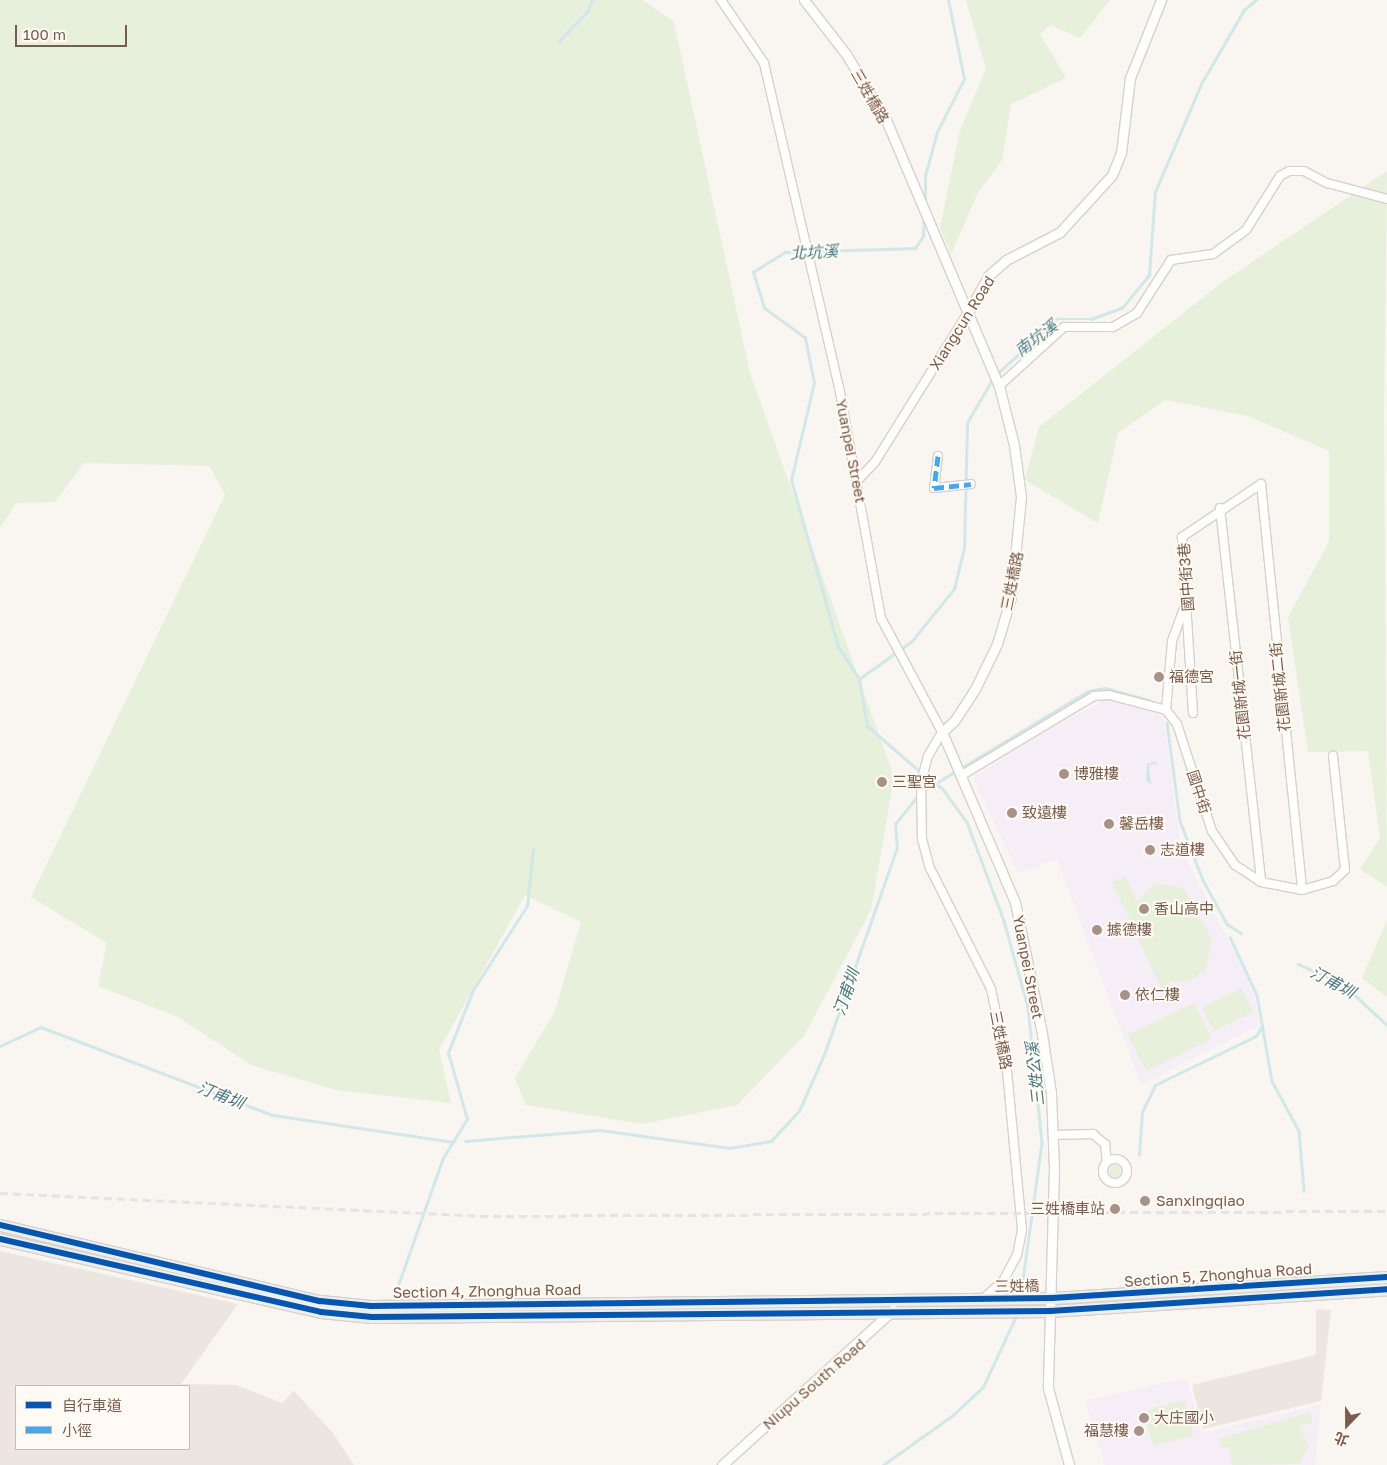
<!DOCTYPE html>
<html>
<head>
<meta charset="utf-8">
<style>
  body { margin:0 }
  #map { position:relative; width:1387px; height:1465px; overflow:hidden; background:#f9f5f0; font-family:"Golos Text","Noto Sans TC",sans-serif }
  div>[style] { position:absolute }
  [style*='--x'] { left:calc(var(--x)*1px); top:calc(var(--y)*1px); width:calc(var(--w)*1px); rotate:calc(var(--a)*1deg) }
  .industrial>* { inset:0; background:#ede5e0 }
  .education>* { inset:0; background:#f6eef6 }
  .green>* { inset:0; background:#e7f0db }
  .round { border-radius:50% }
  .water>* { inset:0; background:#d0e8ea }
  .stream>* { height:2.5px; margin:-1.25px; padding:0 1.25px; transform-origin:1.25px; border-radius:1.25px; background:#d0e8ea }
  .roads { filter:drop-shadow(1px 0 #d7d1cb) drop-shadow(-1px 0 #d7d1cb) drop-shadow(0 1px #d7d1cb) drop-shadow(0 -1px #d7d1cb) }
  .minor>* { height:8px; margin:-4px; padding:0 4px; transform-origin:4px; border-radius:4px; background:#fefefd }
  .minor>.ring { margin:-4px; padding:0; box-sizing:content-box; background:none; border:8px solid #fefefd; border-radius:50% }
  .tertiary>* { height:9px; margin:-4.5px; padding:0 4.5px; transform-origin:4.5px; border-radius:4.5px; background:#fefefd }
  .primary>* { height:11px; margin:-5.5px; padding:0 5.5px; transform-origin:5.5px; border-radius:5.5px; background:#f3eee8 }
  .rail>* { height:2.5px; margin-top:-1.25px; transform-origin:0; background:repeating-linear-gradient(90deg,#e6e3e7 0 8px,transparent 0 13px) }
  .quiet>* { height:5px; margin-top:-2.5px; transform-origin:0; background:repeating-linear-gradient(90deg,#3fa9f5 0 10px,transparent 0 15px) }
  .cycleway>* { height:6px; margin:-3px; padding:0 3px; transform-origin:3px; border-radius:3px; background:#0057b8 }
  .dots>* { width:14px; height:14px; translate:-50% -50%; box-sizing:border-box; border:2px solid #fffaf3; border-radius:50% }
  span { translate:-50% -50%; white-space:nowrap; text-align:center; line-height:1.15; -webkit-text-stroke:4px #fffaf3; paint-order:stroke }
  .street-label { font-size:15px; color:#7a5c4d }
  .poi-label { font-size:15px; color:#7a5c4d }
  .left { translate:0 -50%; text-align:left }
  .right { translate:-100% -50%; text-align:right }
  .water-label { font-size:16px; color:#437c86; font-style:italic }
  .legend { position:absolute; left:15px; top:1385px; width:175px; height:65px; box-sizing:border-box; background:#fffaf3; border:1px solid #cabbb1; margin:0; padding:6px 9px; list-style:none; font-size:15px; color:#7a5c4d }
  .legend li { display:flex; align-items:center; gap:10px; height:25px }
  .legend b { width:25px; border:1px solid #cabbb1 }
  .north { position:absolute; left:1322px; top:1400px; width:50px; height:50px; -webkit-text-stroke:4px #fffaf3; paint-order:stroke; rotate:202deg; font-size:14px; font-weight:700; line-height:20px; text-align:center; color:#7a5c4d }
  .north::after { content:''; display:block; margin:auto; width:18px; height:22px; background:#7a5c4d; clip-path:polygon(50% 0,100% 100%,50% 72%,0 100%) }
  .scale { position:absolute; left:15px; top:25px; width:112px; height:22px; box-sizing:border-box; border:2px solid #7a5c4d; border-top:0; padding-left:6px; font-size:15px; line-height:18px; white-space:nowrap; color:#7a5c4d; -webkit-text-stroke:4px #fffaf3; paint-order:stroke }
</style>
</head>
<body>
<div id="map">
  <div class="industrial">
    <i style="clip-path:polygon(evenodd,0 1251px,238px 1304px,181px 1384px,236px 1385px,282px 1403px,294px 1391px,333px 1433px,354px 1465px,0 1465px,0 1251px,189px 1386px,189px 1449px,16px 1449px,16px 1386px,189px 1386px)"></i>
    <i style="clip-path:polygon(1316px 1309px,1331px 1310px,1321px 1401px,1203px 1429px,1192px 1385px,1316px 1355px)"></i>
  </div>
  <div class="education">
    <i style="clip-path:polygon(1108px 698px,1163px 716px,1181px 850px,1242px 966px,1255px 998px,1259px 1025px,1141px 1085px,1057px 859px,1018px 873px,973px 778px,1047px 730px)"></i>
    <i style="clip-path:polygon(1186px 1378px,1202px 1433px,1321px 1404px,1315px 1465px,1105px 1465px,1085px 1401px)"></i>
  </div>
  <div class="green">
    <i style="clip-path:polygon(0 0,643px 0,674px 22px,750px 373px,894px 777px,871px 910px,804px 1036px,737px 1105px,642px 1124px,526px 1105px,515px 1078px,555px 1011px,581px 922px,525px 895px,439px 1050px,451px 1103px,336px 1090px,251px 1065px,178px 1017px,98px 986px,107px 943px,31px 897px,225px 495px,209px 466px,84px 463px,55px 502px,16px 503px,0 528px)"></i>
    <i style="clip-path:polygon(966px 0,1110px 0,1080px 38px,1050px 25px,1040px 34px,1066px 78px,1011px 104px,1002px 160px,978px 193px,951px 254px,940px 228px,960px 130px,986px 69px)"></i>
    <i style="clip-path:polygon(1387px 171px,1384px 414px,1387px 887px,1360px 869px,1380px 838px,1368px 751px,1308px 752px,1288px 617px,1329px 542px,1329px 451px,1248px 416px,1165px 400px,1118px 433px,1098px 523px,1025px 480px,1039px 427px,1224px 281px)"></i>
    <i style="clip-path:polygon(1125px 876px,1137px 901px,1156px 883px,1184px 888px,1212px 940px,1205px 971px,1187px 982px,1169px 981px,1177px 1000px,1168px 1004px,1112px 882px)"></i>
    <i style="clip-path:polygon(1387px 920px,1387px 997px,1362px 978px)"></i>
    <i style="clip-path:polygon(1241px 988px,1253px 1012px,1214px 1031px,1202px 1007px)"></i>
    <i style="clip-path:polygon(1194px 1003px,1212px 1039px,1146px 1071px,1128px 1035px)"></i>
    <i class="round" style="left:1109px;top:1165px;width:12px;height:12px"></i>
    <i style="clip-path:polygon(1185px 1400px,1194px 1435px,1153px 1446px,1143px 1411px)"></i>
    <i style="clip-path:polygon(1310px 1412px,1313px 1422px,1299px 1426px,1309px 1445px,1299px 1464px,1232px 1465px,1229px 1447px,1221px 1448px,1219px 1439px)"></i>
  </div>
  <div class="water">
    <i style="clip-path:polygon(1155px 761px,1157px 764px,1149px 765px,1151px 785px,1146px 780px,1147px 764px)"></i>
  </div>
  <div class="stream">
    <i style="--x:558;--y:42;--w:42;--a:-46"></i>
    <i style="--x:587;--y:12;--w:13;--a:-67"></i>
    <i style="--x:925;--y:202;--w:26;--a:-90"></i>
    <i style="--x:925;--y:176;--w:46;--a:-74.7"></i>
    <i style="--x:937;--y:132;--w:59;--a:-63"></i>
    <i style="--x:964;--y:79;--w:81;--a:-101.4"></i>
    <i style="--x:997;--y:374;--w:81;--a:-43"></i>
    <i style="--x:1056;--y:319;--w:35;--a:0"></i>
    <i style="--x:1091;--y:319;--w:33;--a:-20"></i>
    <i style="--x:1122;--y:308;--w:43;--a:-50.7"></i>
    <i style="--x:1149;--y:275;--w:83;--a:-85.9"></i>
    <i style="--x:1155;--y:192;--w:117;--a:-66.9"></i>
    <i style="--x:1201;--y:84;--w:86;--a:-59.8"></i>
    <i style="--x:1244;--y:10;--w:16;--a:-40"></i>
    <i style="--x:859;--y:679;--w:65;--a:-35.6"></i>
    <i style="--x:912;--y:641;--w:67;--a:-51.1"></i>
    <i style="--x:954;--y:589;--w:42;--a:-76.3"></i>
    <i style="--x:964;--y:548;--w:125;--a:-88.6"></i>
    <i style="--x:967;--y:423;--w:52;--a:-60"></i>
    <i style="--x:1167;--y:723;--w:99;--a:82.4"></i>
    <i style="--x:1180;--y:821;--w:63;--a:68.7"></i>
    <i style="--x:1203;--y:880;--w:50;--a:61.4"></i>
    <i style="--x:1227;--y:924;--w:17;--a:33"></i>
    <i style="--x:921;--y:773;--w:72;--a:-139"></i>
    <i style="--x:867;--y:726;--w:48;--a:-99.7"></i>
    <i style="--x:859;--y:679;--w:38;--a:-123"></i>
    <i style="--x:838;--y:647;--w:173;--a:-105.7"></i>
    <i style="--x:791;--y:480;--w:100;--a:-76.7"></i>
    <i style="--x:814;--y:383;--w:46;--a:-101.3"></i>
    <i style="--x:805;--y:338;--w:51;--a:-143.8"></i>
    <i style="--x:764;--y:308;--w:38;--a:-107"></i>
    <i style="--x:753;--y:272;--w:38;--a:-32"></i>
    <i style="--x:785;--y:252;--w:130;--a:-1.8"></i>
    <i style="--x:915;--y:248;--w:14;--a:-56"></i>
    <i style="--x:923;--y:236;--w:18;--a:-87"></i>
    <i style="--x:925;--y:777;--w:20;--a:33"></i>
    <i style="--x:942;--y:788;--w:42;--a:53.7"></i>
    <i style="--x:967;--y:822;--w:106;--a:69.5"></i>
    <i style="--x:1004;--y:921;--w:89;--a:74.4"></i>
    <i style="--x:1028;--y:1007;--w:137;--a:84.1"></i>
    <i style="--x:1042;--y:1143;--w:152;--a:97.9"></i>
    <i style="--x:923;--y:791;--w:193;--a:-31.2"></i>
    <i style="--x:1088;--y:691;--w:17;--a:-10"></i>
    <i style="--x:1105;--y:688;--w:46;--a:15.3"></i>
    <i style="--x:1230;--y:937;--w:64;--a:65"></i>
    <i style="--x:1257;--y:995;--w:87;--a:80.1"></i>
    <i style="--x:1272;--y:1081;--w:57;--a:61.6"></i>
    <i style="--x:1299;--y:1131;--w:60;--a:85.2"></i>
    <i style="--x:1298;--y:964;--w:49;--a:24"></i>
    <i style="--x:1343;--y:984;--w:60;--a:43"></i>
    <i style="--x:0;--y:1046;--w:45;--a:-24.9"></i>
    <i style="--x:41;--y:1027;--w:248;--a:20.8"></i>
    <i style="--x:273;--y:1115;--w:182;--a:8.5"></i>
    <i style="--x:465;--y:1141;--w:135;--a:-4.7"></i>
    <i style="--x:600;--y:1130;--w:131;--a:7.9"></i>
    <i style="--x:730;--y:1148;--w:42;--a:-9.7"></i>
    <i style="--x:771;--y:1141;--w:41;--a:-47"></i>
    <i style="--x:799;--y:1111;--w:64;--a:-66.2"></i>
    <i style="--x:825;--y:1052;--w:216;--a:-70.6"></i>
    <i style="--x:897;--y:848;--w:24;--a:-95"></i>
    <i style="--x:895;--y:824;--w:38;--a:-51"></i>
    <i style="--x:1139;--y:1155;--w:43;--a:-86"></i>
    <i style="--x:1142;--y:1112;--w:30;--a:-64"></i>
    <i style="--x:1155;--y:1085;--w:112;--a:-25.9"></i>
    <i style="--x:1256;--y:1036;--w:9;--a:-58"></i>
    <i style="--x:395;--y:1294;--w:144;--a:-70.6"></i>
    <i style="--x:443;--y:1158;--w:46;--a:-58.4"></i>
    <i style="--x:467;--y:1119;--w:69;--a:-106.1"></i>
    <i style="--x:448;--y:1053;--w:68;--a:-68.4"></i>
    <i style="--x:473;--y:990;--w:100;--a:-57.3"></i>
    <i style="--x:527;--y:906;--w:57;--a:-84"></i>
    <i style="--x:883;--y:1465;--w:86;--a:-35.5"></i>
    <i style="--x:953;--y:1415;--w:41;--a:-43"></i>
    <i style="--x:983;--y:1387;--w:81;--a:-65"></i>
  </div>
  <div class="roads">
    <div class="minor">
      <i style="--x:721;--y:0;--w:76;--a:55.7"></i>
      <i style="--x:764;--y:63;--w:333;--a:77"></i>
      <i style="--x:839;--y:387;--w:235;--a:79.7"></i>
      <i style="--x:881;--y:618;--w:129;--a:61.8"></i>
      <i style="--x:942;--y:732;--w:28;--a:120"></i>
      <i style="--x:928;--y:756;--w:28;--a:105"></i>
      <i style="--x:921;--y:783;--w:56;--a:89"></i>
      <i style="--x:922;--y:839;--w:30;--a:75"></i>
      <i style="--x:930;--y:868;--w:136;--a:63.2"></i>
      <i style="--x:991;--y:989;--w:73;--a:78.1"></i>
      <i style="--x:1006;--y:1060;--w:171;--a:84.6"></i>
      <i style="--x:1022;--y:1230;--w:25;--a:101"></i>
      <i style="--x:1017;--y:1255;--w:30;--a:118"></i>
      <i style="--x:1003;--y:1281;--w:27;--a:138"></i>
      <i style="--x:999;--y:386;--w:88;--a:-42.2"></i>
      <i style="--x:1064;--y:327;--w:49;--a:0"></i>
      <i style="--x:1113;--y:327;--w:28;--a:-30"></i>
      <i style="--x:1137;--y:313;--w:63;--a:-57.3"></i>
      <i style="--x:1171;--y:260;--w:42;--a:-8.1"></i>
      <i style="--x:1213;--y:254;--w:41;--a:-36"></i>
      <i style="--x:1246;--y:230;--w:64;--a:-57.8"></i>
      <i style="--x:1280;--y:176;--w:10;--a:-29"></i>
      <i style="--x:1289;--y:171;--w:15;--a:0"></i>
      <i style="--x:1304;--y:171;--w:26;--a:28"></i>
      <i style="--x:1327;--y:183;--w:62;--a:14.9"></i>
      <i style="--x:938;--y:456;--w:32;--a:97"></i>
      <i style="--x:934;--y:488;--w:37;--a:-6"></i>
      <i style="--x:858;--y:480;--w:25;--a:-47"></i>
      <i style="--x:875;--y:462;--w:174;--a:-58.1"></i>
      <i style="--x:1220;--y:508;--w:376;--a:83.7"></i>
      <i style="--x:1166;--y:710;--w:69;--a:-85"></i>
      <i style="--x:1172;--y:641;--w:40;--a:-69.8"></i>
      <i style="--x:1193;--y:713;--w:176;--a:-93.6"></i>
      <i style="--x:1182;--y:537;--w:95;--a:-33.9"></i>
      <i style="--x:1261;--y:484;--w:408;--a:84.2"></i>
      <i style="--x:962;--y:775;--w:154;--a:-30.9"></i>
      <i style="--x:1094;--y:696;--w:15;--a:-4"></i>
      <i style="--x:1109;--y:695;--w:59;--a:14.7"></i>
      <i style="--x:1166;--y:710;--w:18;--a:52"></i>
      <i style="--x:1177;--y:724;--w:113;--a:71.9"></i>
      <i style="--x:1212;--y:831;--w:41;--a:55.9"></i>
      <i style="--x:1235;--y:865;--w:31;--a:33"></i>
      <i style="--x:1261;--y:882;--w:42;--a:11"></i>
      <i style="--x:1302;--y:890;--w:32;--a:-16"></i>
      <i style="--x:1333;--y:881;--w:16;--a:-43"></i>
      <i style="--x:1345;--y:870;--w:115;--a:-96"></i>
      <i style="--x:1053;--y:1135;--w:40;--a:-1.4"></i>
      <i style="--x:1093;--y:1134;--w:16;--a:40"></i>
      <i style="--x:1105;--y:1144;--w:18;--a:84"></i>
      <i class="ring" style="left:1103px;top:1159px;width:16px;height:16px"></i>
    </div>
    <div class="tertiary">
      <i style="--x:804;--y:0;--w:68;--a:52.1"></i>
      <i style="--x:846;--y:54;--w:77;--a:58.8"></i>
      <i style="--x:886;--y:120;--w:289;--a:67"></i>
      <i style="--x:999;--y:386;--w:61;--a:75.7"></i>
      <i style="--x:1014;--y:445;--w:52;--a:82.3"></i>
      <i style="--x:1021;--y:497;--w:100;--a:95.7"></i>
      <i style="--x:1011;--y:597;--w:49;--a:106.6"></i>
      <i style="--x:997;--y:644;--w:50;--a:116.1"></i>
      <i style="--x:975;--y:689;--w:38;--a:123"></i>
      <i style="--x:954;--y:721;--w:16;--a:137"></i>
      <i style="--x:942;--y:732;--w:185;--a:66.8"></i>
      <i style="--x:1015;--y:902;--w:135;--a:78.4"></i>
      <i style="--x:1042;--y:1034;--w:60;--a:81.3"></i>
      <i style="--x:1051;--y:1093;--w:75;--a:87.7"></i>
      <i style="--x:1054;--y:1168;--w:220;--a:91.6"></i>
      <i style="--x:1048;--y:1388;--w:80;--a:74.7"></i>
      <i style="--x:967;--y:314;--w:45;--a:-60.6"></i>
      <i style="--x:989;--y:275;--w:23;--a:-41"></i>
      <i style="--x:1006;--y:260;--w:61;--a:-27.4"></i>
      <i style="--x:1060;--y:232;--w:77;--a:-47.6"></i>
      <i style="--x:1112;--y:175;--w:24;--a:-68"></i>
      <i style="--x:1121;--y:153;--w:76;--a:-83.2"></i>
      <i style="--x:1130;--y:78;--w:84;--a:-68.3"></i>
      <i style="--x:722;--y:1465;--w:231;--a:-42.2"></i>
    </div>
    <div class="primary">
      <i style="--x:0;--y:1225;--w:329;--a:13.4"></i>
      <i style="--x:320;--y:1301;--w:51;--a:5.6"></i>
      <i style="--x:371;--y:1306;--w:681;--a:-0.67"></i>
      <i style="--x:1052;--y:1298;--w:336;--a:-3.6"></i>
      <i style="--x:0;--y:1239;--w:329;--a:12.8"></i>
      <i style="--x:321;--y:1312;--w:51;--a:5.6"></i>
      <i style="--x:372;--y:1317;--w:678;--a:-0.51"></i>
      <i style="--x:1050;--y:1311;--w:338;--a:-3.7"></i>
    </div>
  </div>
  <div class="rail">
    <i style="--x:0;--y:1193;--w:481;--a:2.7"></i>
    <i style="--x:480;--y:1216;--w:907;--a:-0.32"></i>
  </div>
  <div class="quiet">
    <i style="--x:938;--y:456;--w:32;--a:97"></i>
    <i style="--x:934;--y:488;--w:37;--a:-6"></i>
  </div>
  <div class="cycleway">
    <i style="--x:0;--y:1225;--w:329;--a:13.4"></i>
    <i style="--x:320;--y:1301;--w:51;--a:5.6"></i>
    <i style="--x:371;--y:1306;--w:681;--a:-0.67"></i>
    <i style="--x:1052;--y:1298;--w:336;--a:-3.6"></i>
    <i style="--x:0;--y:1239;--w:329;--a:12.8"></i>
    <i style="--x:321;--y:1312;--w:51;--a:5.6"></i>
    <i style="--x:372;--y:1317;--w:678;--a:-0.51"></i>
    <i style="--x:1050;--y:1311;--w:338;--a:-3.7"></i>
  </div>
  <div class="dots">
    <i style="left:1159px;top:677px;background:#a69286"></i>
    <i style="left:1064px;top:774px;background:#a69286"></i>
    <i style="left:882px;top:782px;background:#a69286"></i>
    <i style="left:1012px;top:813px;background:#a69286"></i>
    <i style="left:1109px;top:824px;background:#a69286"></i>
    <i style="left:1150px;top:850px;background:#a69286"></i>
    <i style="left:1144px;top:909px;background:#a69286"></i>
    <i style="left:1097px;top:930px;background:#a69286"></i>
    <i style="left:1125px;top:995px;background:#a69286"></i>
    <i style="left:1145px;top:1201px;background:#a69286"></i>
    <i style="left:1115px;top:1209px;background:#a69286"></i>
    <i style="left:1144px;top:1418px;background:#a69286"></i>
    <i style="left:1139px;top:1431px;background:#a69286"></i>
  </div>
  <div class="street-label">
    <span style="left:870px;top:96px;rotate:60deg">三姓橋路</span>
    <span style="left:962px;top:323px;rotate:-58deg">Xiangcun Road</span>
    <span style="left:851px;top:451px;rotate:79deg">Yuanpei Street</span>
    <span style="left:1186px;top:577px;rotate:-94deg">國中街3巷</span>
    <span style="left:1012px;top:581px;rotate:-79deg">三姓橋路</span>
    <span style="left:1280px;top:687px;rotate:-96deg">花園新城二街</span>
    <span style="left:1240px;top:695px;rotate:-96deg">花園新城一街</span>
    <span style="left:1199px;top:792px;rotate:72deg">國中街</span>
    <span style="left:1028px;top:967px;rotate:79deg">Yuanpei Street</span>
    <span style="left:1001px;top:1040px;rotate:79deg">三姓橋路</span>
    <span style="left:1218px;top:1275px;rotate:-4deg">Section 5, Zhonghua Road</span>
    <span style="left:1017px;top:1286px;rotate:-1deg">三姓橋</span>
    <span style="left:487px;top:1291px;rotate:-1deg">Section 4, Zhonghua Road</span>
    <span style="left:814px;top:1384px;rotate:-41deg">Niupu South Road</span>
  </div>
  <div class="poi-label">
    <span class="left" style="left:1169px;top:677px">福德宮</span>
    <span class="left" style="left:1074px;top:774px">博雅樓</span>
    <span class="left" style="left:892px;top:782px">三聖宮</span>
    <span class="left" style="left:1022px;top:813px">致遠樓</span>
    <span class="left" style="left:1119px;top:824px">馨岳樓</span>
    <span class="left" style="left:1160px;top:850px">志道樓</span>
    <span class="left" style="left:1154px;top:909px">香山高中</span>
    <span class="left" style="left:1107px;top:930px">據德樓</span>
    <span class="left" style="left:1135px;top:995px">依仁樓</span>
    <span class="left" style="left:1156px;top:1201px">Sanxingqiao</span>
    <span class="right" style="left:1105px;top:1209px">三姓橋車站</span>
    <span class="left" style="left:1154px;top:1418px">大庄國小</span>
    <span class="right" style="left:1129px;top:1431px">福慧樓</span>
  </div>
  <div class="water-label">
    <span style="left:814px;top:252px;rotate:-3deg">北坑溪</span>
    <span style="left:1036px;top:338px;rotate:-37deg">南坑溪</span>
    <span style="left:1333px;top:982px;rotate:28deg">汀甫圳</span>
    <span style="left:846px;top:992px;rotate:-71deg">汀甫圳</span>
    <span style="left:1035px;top:1074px;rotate:-96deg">三姓公溪</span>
    <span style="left:221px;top:1095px;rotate:21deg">汀甫圳</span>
  </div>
  <ul class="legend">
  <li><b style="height:6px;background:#0057b8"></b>自行車道</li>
  <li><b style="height:6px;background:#3fa9f5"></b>小徑</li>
  </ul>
  <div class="north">北</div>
  <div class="scale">100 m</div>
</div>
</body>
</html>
